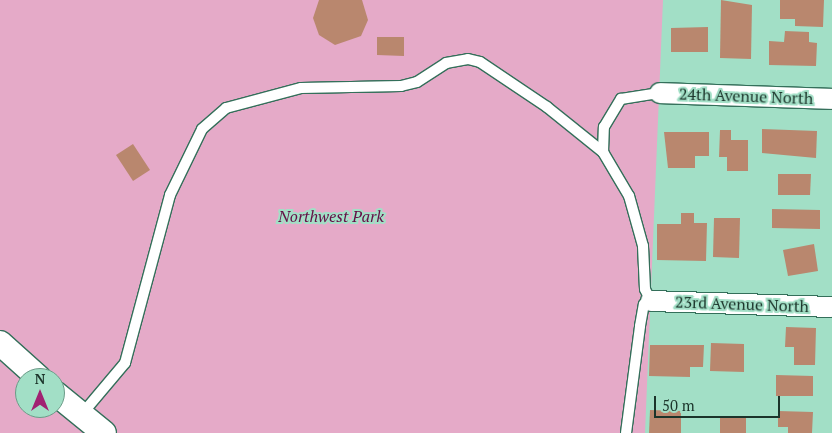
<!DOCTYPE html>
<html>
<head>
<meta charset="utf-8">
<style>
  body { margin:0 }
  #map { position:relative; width:832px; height:433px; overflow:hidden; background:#a2dfc6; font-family:"PT Serif",serif }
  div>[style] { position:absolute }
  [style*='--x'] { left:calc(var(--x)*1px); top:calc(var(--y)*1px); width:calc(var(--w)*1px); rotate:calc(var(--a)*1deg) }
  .green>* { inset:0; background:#e5aac8 }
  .building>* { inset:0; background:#b9876e }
  .roads { filter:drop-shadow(1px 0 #346f5a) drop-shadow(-1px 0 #346f5a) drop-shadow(0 1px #346f5a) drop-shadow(0 -1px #346f5a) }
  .service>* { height:10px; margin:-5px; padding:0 5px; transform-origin:5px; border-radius:5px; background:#fff }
  .minor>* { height:20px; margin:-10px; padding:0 10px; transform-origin:10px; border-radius:10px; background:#fff }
  .tertiary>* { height:24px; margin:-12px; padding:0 12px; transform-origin:12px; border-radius:12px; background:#fff }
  span { translate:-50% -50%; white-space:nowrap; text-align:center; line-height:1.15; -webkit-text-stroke:4px #a2dfc6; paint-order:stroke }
  .street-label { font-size:16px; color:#1b342a }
  .park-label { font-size:16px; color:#650e46; font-style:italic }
  .north { position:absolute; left:15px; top:368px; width:50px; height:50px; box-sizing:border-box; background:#a2dfc6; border:1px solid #6c9b88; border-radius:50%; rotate:0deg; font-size:14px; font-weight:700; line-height:20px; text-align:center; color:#1b342a }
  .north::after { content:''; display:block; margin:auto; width:18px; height:22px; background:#a12172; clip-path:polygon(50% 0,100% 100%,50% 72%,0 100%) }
  .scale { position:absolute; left:654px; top:396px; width:126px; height:22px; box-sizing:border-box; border:2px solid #1b342a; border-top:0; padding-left:6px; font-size:15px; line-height:18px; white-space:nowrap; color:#1b342a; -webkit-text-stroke:4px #a2dfc6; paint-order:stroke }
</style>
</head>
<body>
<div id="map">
  <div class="green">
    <i style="clip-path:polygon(evenodd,0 0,663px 0,645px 433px,0 433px,0 0,25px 378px,55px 378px,55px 408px,25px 408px,25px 378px)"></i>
  </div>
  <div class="building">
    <i style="clip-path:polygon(319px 0,362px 0,368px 20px,361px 36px,335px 45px,319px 35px,313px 18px)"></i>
    <i style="clip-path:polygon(721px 0,752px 5px,751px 59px,720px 58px)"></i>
    <i style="clip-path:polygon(780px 0,824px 0,823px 27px,795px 26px,795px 19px,780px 19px)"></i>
    <i style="clip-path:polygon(708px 27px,708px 52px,671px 52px,671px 28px)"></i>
    <i style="clip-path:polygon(785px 31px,809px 32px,809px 42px,817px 43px,816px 66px,769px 65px,769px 41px,784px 42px)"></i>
    <i style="clip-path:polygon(377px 37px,404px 37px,404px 56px,377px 55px)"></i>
    <i style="clip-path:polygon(762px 129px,817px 131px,816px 158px,762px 153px)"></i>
    <i style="clip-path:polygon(720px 130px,731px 130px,731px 140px,748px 140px,748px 171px,727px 171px,727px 157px,719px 157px)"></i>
    <i style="clip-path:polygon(664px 132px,709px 132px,709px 156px,695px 156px,695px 168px,668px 168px)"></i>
    <i style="clip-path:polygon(133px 144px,150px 170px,133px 181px,116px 155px)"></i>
    <i style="clip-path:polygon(778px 174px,811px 174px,810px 195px,778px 195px)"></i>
    <i style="clip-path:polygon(772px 209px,820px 210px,820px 229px,772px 228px)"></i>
    <i style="clip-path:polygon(681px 213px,694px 213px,694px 223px,707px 223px,706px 261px,657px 260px,657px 224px,681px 224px)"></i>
    <i style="clip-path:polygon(714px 218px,740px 218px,739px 258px,713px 257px)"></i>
    <i style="clip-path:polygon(814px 244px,818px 271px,788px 276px,783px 250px)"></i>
    <i style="clip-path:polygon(786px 327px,816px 328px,815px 365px,794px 365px,794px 347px,785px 347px)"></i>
    <i style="clip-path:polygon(711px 343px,744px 344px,744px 372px,710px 371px)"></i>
    <i style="clip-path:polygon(650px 345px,704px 345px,703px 367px,690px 367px,690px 377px,649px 376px)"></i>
    <i style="clip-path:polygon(776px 375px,813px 376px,813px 396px,776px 396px)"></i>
    <i style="clip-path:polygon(650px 410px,681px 411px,681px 433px,649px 433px)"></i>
    <i style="clip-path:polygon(778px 411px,813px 412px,812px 433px,788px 433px,788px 427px,778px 427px)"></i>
    <i style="clip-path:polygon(720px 416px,746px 417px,746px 433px,720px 433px)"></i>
  </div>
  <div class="roads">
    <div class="service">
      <i style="--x:82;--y:414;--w:67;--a:-49.9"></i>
      <i style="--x:125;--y:363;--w:174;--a:-75"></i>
      <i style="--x:170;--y:195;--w:73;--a:-64.1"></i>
      <i style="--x:202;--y:129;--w:32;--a:-41"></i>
      <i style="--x:226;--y:108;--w:78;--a:-14.9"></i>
      <i style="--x:301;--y:88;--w:100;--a:-1.1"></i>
      <i style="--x:401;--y:86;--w:16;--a:-14"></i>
      <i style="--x:417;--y:82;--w:35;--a:-33"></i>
      <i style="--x:446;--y:63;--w:22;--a:-10"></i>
      <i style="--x:468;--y:59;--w:12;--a:14"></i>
      <i style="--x:480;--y:62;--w:81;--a:33.9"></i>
      <i style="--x:547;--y:107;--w:72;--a:38.8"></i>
      <i style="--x:626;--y:433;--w:108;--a:-82.5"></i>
      <i style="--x:640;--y:326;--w:22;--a:-80"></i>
      <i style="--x:644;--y:304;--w:8;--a:-23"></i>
      <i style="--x:651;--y:301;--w:13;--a:-117"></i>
      <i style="--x:645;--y:289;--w:43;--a:-92.7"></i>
      <i style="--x:643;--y:246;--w:52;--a:-105.6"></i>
      <i style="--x:629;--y:196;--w:51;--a:-120.6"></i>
      <i style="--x:603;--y:152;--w:25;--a:-88"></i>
      <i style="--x:604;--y:127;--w:33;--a:-59"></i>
      <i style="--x:621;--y:99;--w:39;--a:-9"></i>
    </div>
    <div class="minor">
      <i style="--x:660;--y:93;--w:172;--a:2"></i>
      <i style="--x:651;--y:301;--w:181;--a:1.9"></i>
    </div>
    <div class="tertiary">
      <i style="--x:0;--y:343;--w:52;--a:41.9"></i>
      <i style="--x:55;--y:393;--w:63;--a:39.2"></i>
    </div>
  </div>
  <div class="street-label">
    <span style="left:746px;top:96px;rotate:2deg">24th Avenue North</span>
    <span style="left:742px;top:304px;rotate:2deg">23rd Avenue North</span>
  </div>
  <div class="park-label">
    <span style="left:331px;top:216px">Northwest Park</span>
  </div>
  <div class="north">N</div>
  <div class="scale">50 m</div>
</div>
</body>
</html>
